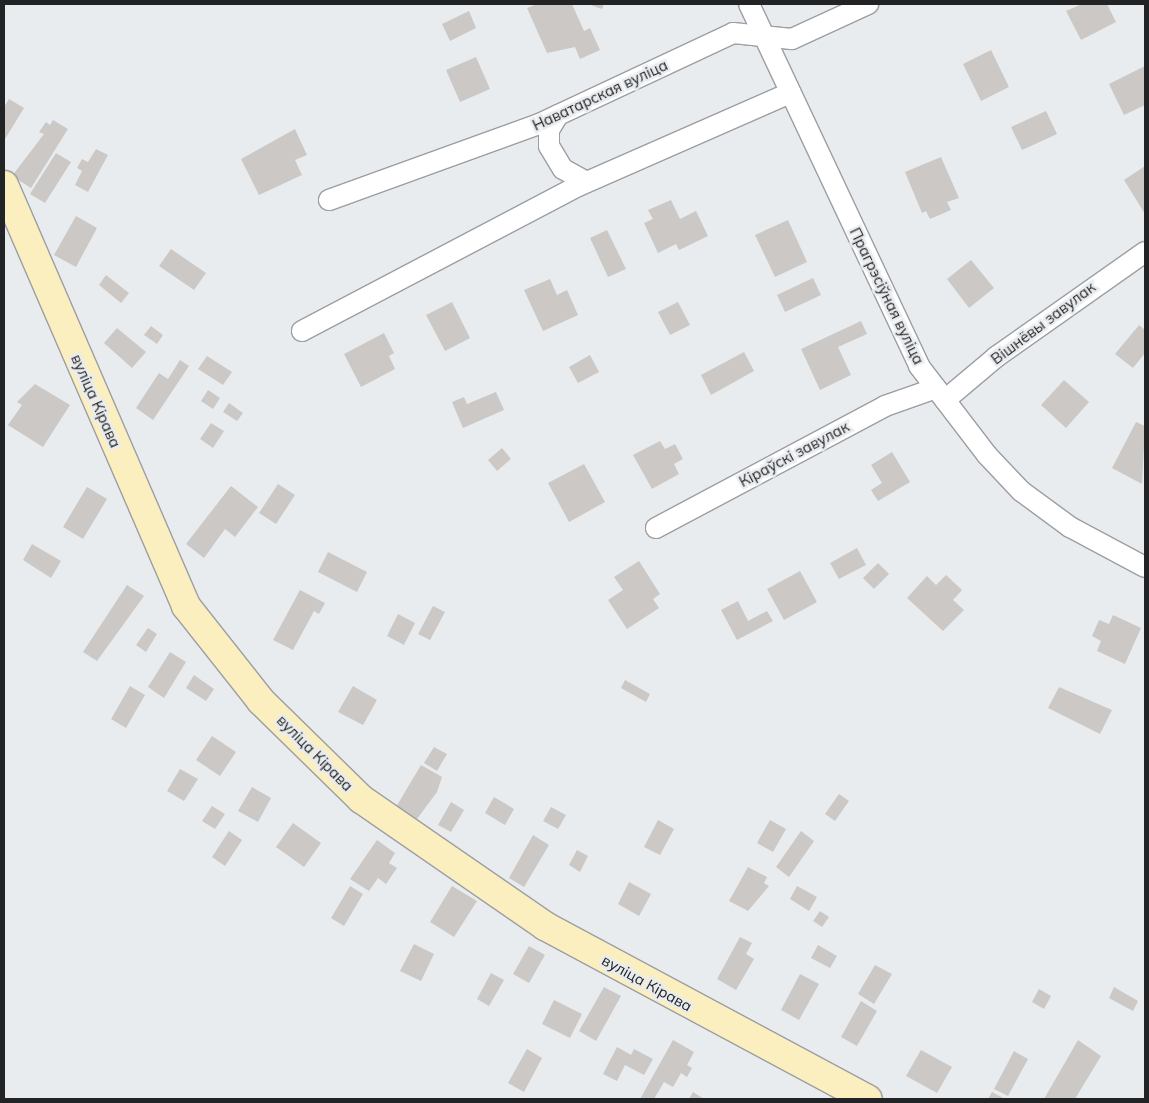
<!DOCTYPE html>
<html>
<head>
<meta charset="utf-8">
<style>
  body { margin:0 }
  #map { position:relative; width:1149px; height:1103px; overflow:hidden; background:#e9ecef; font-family:Mulish,sans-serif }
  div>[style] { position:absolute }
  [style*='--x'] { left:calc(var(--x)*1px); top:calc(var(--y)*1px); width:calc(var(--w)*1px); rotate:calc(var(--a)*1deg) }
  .building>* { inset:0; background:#cbc8c5 }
  .roads { filter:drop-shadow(1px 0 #9c9ea2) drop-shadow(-1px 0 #9c9ea2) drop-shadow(0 1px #9c9ea2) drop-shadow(0 -1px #9c9ea2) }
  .street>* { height:20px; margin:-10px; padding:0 10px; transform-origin:10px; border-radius:10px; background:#fff }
  .secondary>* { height:28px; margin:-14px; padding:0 14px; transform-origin:14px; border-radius:14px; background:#fbefc0 }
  span { translate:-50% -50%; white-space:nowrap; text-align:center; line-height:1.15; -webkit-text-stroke:5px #e9ecef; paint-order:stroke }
  .street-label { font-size:15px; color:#222324 }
  .frame { position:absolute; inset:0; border:5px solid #222324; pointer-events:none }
</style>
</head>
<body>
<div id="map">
  <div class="building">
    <i style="clip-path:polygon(537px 4px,572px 4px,584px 31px,590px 28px,600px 50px,580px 59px,575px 47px,547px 53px,527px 8px)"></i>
    <i style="clip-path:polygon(588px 4px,604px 4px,602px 9px)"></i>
    <i style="clip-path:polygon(1082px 4px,1107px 4px,1116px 22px,1081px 40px,1066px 11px)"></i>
    <i style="clip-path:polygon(469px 11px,476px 28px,450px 41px,442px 24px)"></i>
    <i style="clip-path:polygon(991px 50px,1009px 87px,981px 101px,963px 64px)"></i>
    <i style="clip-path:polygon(476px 57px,490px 89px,460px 102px,446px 70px)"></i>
    <i style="clip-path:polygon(1145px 66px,1145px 105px,1124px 115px,1109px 84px)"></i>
    <i style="clip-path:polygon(9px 99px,24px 108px,5px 139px,4px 107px)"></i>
    <i style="clip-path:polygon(1046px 111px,1057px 134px,1022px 150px,1011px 127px)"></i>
    <i style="clip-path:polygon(53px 120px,68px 129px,31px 188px,12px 176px,44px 134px,39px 132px,46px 122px,50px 125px)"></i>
    <i style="clip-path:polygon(295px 129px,307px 155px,295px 160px,302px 175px,259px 195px,241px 159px)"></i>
    <i style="clip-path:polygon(96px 149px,108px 155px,88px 192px,75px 185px,82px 171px,77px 168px,82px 159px,88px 162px)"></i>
    <i style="clip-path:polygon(56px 153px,71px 162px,45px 203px,30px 194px)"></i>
    <i style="clip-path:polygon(941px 157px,959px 198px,947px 202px,951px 210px,930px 219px,926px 211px,922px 213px,905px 172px)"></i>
    <i style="clip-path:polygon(1145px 166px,1145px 214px,1124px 180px)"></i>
    <i style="clip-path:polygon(671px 200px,680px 219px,696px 211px,708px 236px,679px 250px,676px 244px,658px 253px,644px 223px,653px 219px,648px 210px)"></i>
    <i style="clip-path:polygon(76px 216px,97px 228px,76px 267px,54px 255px)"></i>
    <i style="clip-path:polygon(788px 220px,807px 262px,775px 277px,755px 235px)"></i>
    <i style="clip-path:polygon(607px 230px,626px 269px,608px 277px,590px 238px)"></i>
    <i style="clip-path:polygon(171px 249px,206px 273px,194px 290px,159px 266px)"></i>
    <i style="clip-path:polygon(971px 260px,994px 288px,969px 308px,947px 279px)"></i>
    <i style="clip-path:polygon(106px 275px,129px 293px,121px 303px,99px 285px)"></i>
    <i style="clip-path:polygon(813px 278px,821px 295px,785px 312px,777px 295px)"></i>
    <i style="clip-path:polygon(550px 279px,557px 295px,567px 290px,578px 315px,543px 331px,524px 290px)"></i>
    <i style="clip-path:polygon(452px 302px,470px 338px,445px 351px,426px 315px)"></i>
    <i style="clip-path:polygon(678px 302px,690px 325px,670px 335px,658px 312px)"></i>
    <i style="clip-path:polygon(861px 321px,867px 334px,838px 347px,851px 375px,820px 390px,801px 349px)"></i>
    <i style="clip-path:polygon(1139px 325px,1145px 330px,1145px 353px,1133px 368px,1115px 354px)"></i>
    <i style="clip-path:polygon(151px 326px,163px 335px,157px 344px,144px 335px)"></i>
    <i style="clip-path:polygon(117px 328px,146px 352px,132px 368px,104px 343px)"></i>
    <i style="clip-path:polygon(384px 333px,394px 353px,389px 356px,395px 369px,361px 387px,344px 354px)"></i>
    <i style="clip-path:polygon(744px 352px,754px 371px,711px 395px,701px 375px)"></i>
    <i style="clip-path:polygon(590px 355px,599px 372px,578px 383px,569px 367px)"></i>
    <i style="clip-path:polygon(207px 356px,232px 372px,223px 385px,198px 369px)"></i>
    <i style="clip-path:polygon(180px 360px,189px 366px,153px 420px,136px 408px,159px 373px,168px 379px)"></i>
    <i style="clip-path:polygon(1064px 380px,1089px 402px,1066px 428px,1041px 405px)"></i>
    <i style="clip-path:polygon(35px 384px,70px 405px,43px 447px,8px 425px,22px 405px,17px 402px)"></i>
    <i style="clip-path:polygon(208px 390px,220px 398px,213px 409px,201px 401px)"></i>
    <i style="clip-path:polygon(496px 392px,504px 410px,463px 428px,452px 402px,464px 397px,467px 404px)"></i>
    <i style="clip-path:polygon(229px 403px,243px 413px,237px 421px,223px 412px)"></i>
    <i style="clip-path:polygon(1136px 422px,1145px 426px,1142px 484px,1112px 468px)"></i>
    <i style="clip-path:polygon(211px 423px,224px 431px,213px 448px,200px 439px)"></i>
    <i style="clip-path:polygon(660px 441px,665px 449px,675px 444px,683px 459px,674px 464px,679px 474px,652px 489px,633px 455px)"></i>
    <i style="clip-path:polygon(502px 448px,511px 459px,497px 471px,488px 460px)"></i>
    <i style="clip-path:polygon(892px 452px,910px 482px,878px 501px,871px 490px,882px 483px,871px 465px)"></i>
    <i style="clip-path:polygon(584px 464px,605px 502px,569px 522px,548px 483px)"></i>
    <i style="clip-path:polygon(278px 484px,295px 495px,276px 524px,259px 513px)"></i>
    <i style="clip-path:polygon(231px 486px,258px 507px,235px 537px,225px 529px,204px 558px,186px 544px)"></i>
    <i style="clip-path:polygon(87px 487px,107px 499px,83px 539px,63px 527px)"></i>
    <i style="clip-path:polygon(32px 544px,61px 561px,51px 578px,23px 560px)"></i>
    <i style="clip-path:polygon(857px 548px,866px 565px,839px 579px,830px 563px)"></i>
    <i style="clip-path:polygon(328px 552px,367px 572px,357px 592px,318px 572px)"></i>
    <i style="clip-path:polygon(639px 561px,660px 594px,653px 599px,659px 608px,627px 629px,608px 600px,623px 590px,614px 577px)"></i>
    <i style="clip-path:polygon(878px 563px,889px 574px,874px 589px,863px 578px)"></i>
    <i style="clip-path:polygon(800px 571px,817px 602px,784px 620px,767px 589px)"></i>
    <i style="clip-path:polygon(946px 575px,962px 590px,953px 600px,964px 610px,943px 631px,907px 598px,927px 576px,936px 585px)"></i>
    <i style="clip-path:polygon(127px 585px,144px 596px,97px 661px,83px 652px)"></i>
    <i style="clip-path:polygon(300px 590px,325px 603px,319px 614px,314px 611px,293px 650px,273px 640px)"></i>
    <i style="clip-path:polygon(738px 601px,748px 621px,767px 611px,773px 621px,737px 640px,721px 610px)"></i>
    <i style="clip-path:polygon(433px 606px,445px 612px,430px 640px,418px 634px)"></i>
    <i style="clip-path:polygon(398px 614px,415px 623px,404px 645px,387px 636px)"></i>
    <i style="clip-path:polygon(1113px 615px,1141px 628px,1125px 664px,1097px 651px,1101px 641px,1092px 636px,1099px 620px,1109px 624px)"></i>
    <i style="clip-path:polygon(148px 628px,157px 634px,146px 652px,136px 645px)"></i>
    <i style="clip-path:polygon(170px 652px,186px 662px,164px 698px,148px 687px)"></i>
    <i style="clip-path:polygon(194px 675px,214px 689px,206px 701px,186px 688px)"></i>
    <i style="clip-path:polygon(625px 680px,650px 694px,646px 702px,621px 688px)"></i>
    <i style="clip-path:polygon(130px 686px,145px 695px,126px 728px,111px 719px)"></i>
    <i style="clip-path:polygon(353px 686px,377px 700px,363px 725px,338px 712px)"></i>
    <i style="clip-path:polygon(1059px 687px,1112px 710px,1100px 734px,1048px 708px)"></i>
    <i style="clip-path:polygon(212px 736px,236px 752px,220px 776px,196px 760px)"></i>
    <i style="clip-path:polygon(434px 747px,447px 754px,437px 771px,424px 763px)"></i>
    <i style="clip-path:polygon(421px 765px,442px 777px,437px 792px,417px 819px,396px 807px)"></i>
    <i style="clip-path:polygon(180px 769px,198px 779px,184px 801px,167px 791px)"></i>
    <i style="clip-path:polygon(252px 787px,271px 798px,258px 822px,238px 811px)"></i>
    <i style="clip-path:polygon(839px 794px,849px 801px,835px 821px,825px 814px)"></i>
    <i style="clip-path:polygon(494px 797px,514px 809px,505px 825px,485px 813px)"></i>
    <i style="clip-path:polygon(451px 802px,464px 810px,451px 832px,438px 825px)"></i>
    <i style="clip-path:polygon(212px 806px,225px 814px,215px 829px,202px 821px)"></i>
    <i style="clip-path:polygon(551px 807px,566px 815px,558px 829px,543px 821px)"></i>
    <i style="clip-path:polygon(658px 820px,674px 829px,660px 855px,644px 847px)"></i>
    <i style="clip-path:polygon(770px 820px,786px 829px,773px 852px,757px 843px)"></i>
    <i style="clip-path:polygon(293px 823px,321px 843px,304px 867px,276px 847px)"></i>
    <i style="clip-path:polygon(229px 831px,242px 840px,225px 866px,212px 857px)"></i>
    <i style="clip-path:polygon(801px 831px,814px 841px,789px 877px,776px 867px)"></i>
    <i style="clip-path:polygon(533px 835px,549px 845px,524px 887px,509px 878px)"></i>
    <i style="clip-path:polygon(377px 840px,395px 853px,389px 863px,397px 868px,386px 884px,378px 878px,369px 891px,350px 879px)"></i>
    <i style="clip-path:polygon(577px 850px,588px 856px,580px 872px,569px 865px)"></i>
    <i style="clip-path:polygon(748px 867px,767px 877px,764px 883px,769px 886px,748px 911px,729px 901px)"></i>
    <i style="clip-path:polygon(629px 882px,651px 894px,639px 916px,618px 904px)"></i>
    <i style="clip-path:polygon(350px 886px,363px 894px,344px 926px,331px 918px)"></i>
    <i style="clip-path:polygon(452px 886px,477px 901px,454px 937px,430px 922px)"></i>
    <i style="clip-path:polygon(797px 886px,817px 897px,809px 911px,790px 899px)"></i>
    <i style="clip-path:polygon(820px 911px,829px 917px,822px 927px,813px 921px)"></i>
    <i style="clip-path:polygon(740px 937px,752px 943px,746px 954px,754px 959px,736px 990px,717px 979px)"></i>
    <i style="clip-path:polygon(414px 944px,434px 954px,421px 981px,400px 971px)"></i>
    <i style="clip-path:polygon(818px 945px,837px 956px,830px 968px,811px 958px)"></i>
    <i style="clip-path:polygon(529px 946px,545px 955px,529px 983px,513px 974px)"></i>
    <i style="clip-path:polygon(875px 965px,892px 974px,874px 1004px,858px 994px)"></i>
    <i style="clip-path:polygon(491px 973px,504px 980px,489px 1006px,477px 999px)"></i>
    <i style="clip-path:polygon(800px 974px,819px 984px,799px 1020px,781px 1010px)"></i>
    <i style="clip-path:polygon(604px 987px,621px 996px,596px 1041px,579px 1031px)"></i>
    <i style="clip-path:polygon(1114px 987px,1138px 1001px,1133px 1011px,1109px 998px)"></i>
    <i style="clip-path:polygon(1039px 989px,1051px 996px,1044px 1009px,1032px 1002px)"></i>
    <i style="clip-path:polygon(554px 1000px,582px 1014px,570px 1038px,542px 1024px)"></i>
    <i style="clip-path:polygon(861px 1001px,877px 1011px,857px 1046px,841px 1037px)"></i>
    <i style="clip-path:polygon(673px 1040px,694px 1052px,687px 1065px,692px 1068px,687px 1077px,681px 1073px,673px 1087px,664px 1082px,654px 1099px,640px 1099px)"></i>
    <i style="clip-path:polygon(1078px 1040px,1101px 1056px,1075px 1099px,1044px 1099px)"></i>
    <i style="clip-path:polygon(617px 1047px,631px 1055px,634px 1049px,653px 1059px,644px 1075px,625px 1065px,617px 1081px,603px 1074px)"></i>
    <i style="clip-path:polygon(527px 1049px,542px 1058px,524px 1092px,508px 1083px)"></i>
    <i style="clip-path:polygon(921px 1050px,952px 1067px,937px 1093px,906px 1076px)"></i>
    <i style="clip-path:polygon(1014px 1051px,1028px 1059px,1008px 1096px,994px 1089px)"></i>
    <i style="clip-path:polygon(693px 1092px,704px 1099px,689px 1099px)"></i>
    <i style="clip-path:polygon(992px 1092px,1005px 1099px,988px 1099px)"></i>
  </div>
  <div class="roads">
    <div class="street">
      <i style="--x:749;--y:4;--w:400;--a:64.8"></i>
      <i style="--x:919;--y:366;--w:112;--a:52.6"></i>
      <i style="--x:987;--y:455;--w:50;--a:46.6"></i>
      <i style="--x:1021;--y:491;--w:61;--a:36.3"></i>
      <i style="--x:1070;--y:527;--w:85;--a:28.1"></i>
      <i style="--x:558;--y:115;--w:17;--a:121"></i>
      <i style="--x:549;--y:130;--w:16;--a:90"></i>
      <i style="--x:549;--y:146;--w:27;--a:59"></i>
      <i style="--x:563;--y:169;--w:26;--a:29"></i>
      <i style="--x:329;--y:200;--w:223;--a:-19.9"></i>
      <i style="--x:539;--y:124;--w:214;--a:-25.1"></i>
      <i style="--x:733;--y:33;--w:59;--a:5.8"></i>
      <i style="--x:792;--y:39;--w:84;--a:-24.7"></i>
      <i style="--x:302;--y:331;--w:312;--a:-27.7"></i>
      <i style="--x:578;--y:186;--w:232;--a:-23.7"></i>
      <i style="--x:945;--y:400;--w:67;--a:-40.1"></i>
      <i style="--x:996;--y:357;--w:182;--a:-35.2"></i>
      <i style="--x:656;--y:528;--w:259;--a:-28"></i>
      <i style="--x:885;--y:406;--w:54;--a:-19.4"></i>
    </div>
    <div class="secondary">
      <i style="--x:4;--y:185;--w:459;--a:66.6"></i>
      <i style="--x:186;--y:606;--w:121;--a:51.7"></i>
      <i style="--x:261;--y:701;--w:140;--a:44.4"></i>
      <i style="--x:361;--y:799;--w:224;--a:34.6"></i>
      <i style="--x:545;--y:926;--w:366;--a:28.2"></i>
    </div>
  </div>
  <div class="street-label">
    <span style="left:600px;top:95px;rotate:-25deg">Наватарская вуліца</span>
    <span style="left:887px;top:296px;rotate:64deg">Прагрэсіўная вуліца</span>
    <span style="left:1043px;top:323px;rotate:-37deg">Вішнёвы завулак</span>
    <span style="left:96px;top:401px;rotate:66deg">вуліца Кірава</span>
    <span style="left:794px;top:454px;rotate:-28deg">Кіраўскі завулак</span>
    <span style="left:315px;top:753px;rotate:45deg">вуліца Кірава</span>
    <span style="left:647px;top:983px;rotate:29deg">вуліца Кірава</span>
  </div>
  <div class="frame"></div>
</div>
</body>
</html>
